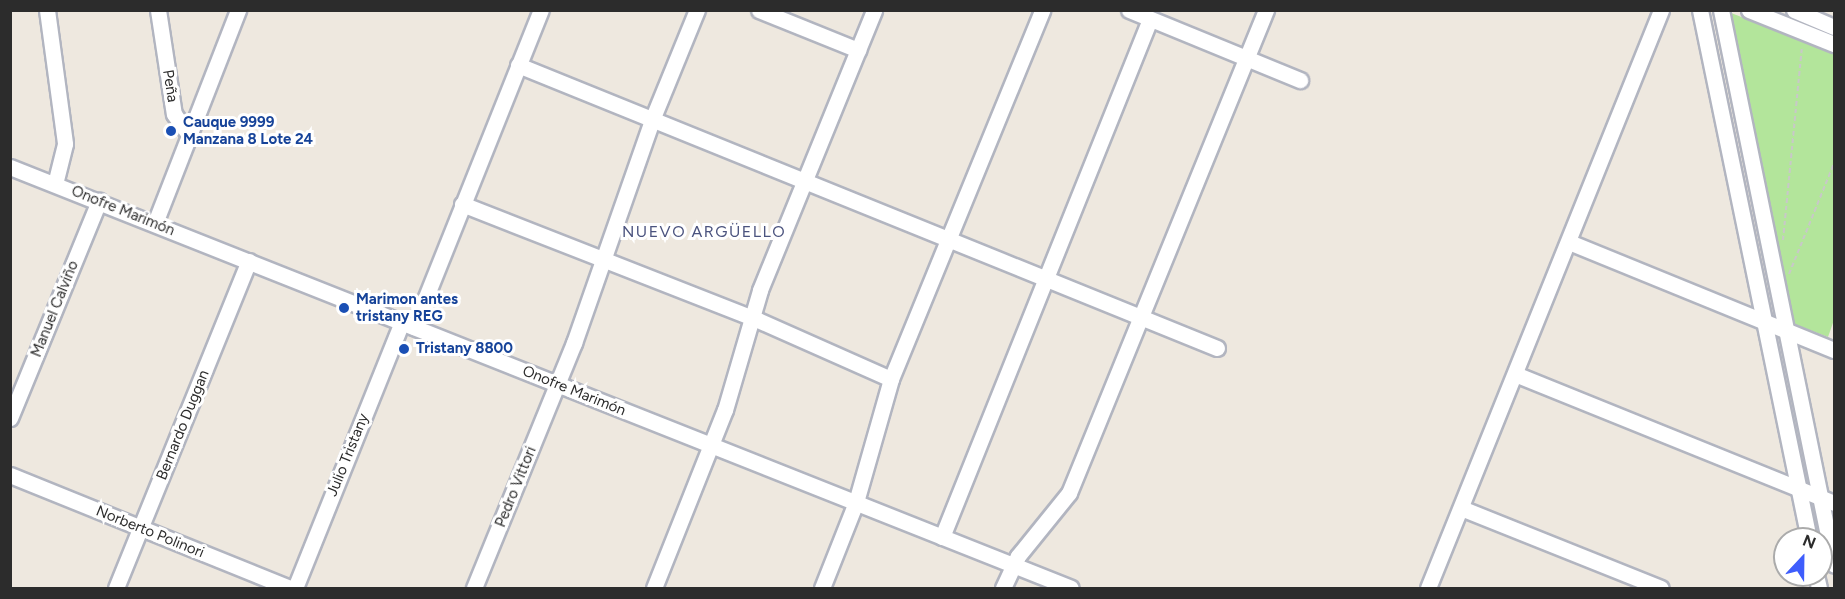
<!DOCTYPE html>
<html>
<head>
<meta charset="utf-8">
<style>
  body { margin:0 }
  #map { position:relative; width:1845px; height:599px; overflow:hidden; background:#eee8df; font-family:Figtree,sans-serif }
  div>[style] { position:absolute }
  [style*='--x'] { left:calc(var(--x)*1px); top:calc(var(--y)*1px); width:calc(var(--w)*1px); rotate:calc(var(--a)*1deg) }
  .green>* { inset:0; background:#b3e59b }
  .path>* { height:2px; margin-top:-1px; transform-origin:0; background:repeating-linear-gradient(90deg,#c8c8c8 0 4.5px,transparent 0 7.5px) }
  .roads { filter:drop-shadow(2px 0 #b2b5c0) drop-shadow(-2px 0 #b2b5c0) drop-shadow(0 2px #b2b5c0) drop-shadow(0 -2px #b2b5c0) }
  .minor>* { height:15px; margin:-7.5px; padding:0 7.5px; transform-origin:7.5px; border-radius:7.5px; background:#fff }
  .dots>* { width:16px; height:16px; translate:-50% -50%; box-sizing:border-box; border:3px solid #fff; border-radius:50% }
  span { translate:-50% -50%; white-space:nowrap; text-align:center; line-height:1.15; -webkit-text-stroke:6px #fff; paint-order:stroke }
  .street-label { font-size:15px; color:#2c2c2c }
  .transit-label { font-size:15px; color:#164399; font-weight:700 }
  .left { translate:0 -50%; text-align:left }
  .neighbourhood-label { font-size:16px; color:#4b537e; letter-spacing:1.5px }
  .frame { position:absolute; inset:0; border:12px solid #2c2c2c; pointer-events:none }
  .north { position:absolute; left:1773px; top:527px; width:60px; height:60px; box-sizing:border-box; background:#fff; border:2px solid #ababab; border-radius:50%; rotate:22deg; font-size:16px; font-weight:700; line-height:24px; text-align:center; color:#2c2c2c }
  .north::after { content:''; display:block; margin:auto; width:21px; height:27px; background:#3e5dfc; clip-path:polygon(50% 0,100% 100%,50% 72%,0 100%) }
</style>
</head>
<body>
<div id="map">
  <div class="green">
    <i style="clip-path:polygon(1726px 11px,1834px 53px,1834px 320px,1828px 337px,1794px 324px)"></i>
  </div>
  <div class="path">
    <i style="--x:1783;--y:240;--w:194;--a:-84.4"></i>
    <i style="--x:1789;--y:274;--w:120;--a:-67.9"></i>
  </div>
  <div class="roads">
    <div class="minor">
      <i style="--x:47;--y:10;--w:135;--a:82.3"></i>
      <i style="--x:65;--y:144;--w:41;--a:104"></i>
      <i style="--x:158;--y:10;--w:105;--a:81.3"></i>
      <i style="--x:174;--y:114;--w:26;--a:54"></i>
      <i style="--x:759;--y:10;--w:107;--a:22"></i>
      <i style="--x:1129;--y:10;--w:185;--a:22.3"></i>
      <i style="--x:1700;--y:10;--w:540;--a:78.36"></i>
      <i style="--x:1721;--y:10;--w:566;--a:78.49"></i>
      <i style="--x:1749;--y:10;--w:92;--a:21.8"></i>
      <i style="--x:1794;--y:10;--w:43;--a:23"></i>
      <i style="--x:518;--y:65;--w:754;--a:22.04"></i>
      <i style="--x:10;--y:167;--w:1141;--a:21.64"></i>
      <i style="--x:462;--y:204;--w:310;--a:21.4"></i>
      <i style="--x:751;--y:317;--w:153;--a:23.9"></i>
      <i style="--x:155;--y:223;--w:229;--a:-68.7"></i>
      <i style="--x:1569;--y:242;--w:286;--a:22.2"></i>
      <i style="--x:414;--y:327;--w:341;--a:-68.2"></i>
      <i style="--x:1515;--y:374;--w:344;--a:22"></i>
      <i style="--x:10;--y:418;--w:235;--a:-67.7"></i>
      <i style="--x:10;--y:475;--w:301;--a:22"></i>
      <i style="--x:1461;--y:508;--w:215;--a:21.8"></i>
      <i style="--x:942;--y:537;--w:558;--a:-68.12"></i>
      <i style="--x:1816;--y:575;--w:13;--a:77"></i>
      <i style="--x:116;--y:588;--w:353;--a:-67.9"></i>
      <i style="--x:295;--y:588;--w:287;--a:-68.1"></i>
      <i style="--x:474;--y:588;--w:265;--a:-67.8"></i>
      <i style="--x:574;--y:343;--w:236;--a:-70.7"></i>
      <i style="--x:652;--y:120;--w:119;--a:-67.8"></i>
      <i style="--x:654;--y:588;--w:192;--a:-68.3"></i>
      <i style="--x:725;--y:410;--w:125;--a:-73.7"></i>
      <i style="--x:760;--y:290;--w:302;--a:-67.8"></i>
      <i style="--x:822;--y:588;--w:92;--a:-68.4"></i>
      <i style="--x:856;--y:502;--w:128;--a:-74.1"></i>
      <i style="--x:891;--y:379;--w:399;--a:-67.7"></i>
      <i style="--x:1003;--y:588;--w:35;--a:-65"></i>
      <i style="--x:1018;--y:556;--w:81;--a:-51"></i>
      <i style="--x:1069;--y:493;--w:522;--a:-67.81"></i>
      <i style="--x:1428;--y:588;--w:623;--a:-68.04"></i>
    </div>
  </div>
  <div class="dots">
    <i style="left:171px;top:131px;background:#1a4fb4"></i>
    <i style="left:344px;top:308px;background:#1a4fb4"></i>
    <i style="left:404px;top:349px;background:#1a4fb4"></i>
  </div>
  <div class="street-label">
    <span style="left:170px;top:86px;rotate:81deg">Peña</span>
    <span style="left:123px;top:211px;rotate:22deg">Onofre Marimón</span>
    <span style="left:55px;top:309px;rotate:-68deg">Manuel Calviño</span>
    <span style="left:574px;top:391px;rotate:22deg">Onofre Marimón</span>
    <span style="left:183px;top:425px;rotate:-68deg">Bernardo Duggan</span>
    <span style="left:348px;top:455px;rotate:-68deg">Julio Tristany</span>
    <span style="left:516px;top:487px;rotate:-68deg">Pedro Vittori</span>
    <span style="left:150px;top:532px;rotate:22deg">Norberto Polinori</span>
  </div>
  <div class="transit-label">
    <span class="left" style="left:183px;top:131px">Cauque 9999<br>Manzana 8 Lote 24</span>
    <span class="left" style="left:356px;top:308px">Marimon antes<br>tristany REG</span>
    <span class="left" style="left:416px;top:349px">Tristany 8800</span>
  </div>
  <div class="neighbourhood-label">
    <span style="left:704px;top:232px">NUEVO ARGÜELLO</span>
  </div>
  <div class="frame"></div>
  <div class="north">N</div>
</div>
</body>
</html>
